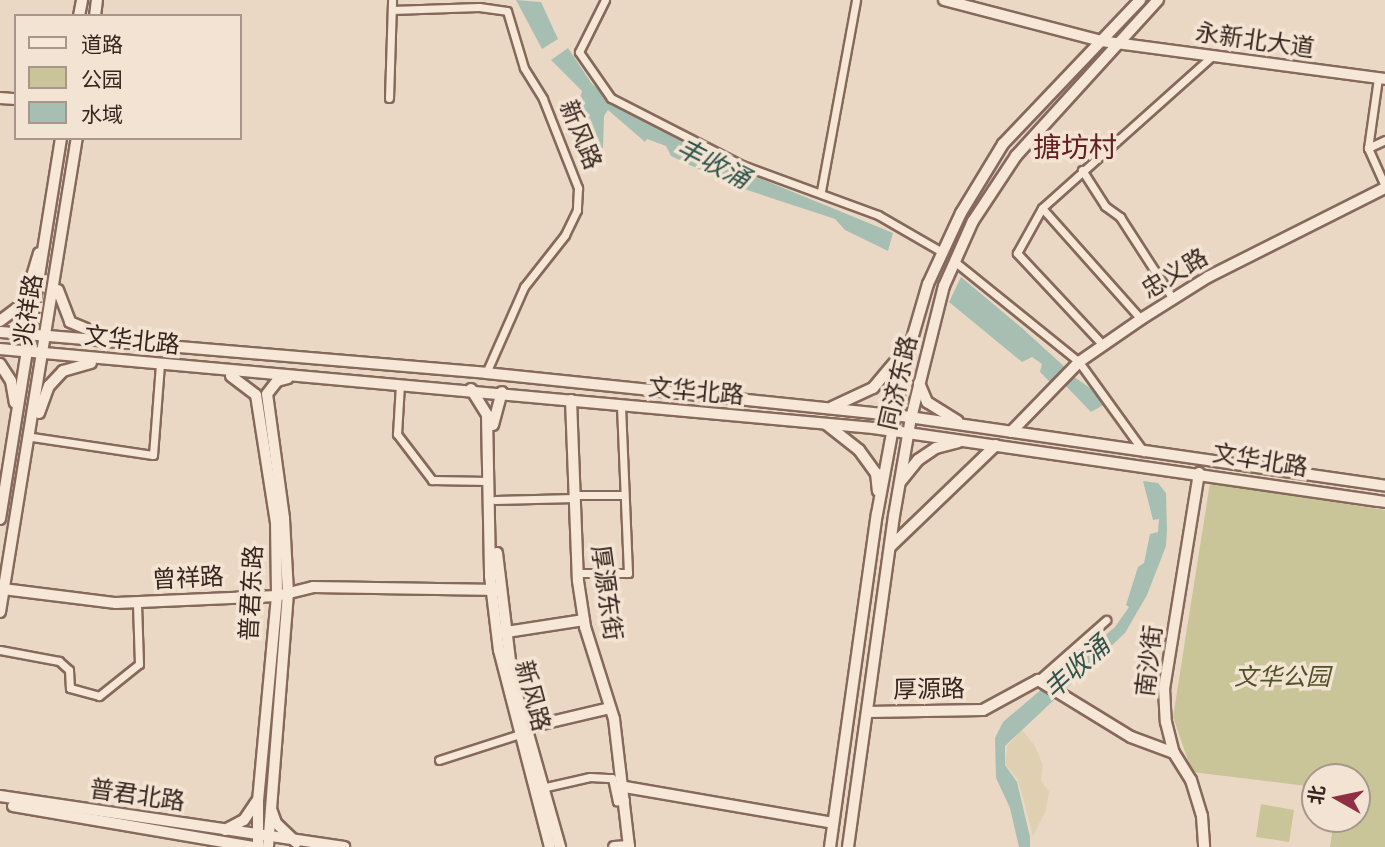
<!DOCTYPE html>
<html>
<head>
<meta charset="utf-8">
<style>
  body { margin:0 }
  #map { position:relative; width:1385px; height:847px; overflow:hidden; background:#ebd8c4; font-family:"Times New Roman","Noto Sans SC",serif }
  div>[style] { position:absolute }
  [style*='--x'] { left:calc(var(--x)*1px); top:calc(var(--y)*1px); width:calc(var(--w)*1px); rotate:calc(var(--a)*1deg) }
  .farmland>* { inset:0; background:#e0d0b2 }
  .green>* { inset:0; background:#c9c598 }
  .water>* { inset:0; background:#a6bfb2 }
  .roads { filter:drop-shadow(2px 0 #85695b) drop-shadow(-2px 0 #85695b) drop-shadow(0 2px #85695b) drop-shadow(0 -2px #85695b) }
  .street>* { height:7px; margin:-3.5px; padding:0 3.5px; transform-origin:3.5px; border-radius:3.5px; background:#f7e7d6 }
  .secondary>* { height:10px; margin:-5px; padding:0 5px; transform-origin:5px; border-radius:5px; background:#f7e7d6 }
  span { translate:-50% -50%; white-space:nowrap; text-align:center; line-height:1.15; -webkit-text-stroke:7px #f3e3d3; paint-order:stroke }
  .street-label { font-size:24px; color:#36251f }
  .park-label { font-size:24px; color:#4f5126; font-style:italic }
  .water-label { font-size:26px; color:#2f544b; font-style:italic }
  .quarter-label { font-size:28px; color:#602120 }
  .legend { position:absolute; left:14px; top:14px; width:228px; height:126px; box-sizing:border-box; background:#f3e3d3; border:2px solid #a7978b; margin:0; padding:9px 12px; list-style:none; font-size:21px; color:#36251f }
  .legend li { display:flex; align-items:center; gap:14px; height:35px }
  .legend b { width:35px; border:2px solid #a7978b }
  .north { position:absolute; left:1301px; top:763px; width:70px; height:70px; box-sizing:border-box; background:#f3e3d3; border:2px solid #a7978b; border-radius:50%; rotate:279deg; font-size:19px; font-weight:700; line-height:28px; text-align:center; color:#36251f }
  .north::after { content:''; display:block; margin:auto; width:24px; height:32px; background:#902f43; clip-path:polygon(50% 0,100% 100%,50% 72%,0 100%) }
</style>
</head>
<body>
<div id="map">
  <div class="farmland">
    <i style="clip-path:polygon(1022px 730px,1035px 746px,1043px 765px,1041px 781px,1049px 791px,1046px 810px,1033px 836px,1018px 780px,1005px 764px,1007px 746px)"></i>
  </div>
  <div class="green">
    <i style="clip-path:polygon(1210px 483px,1385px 510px,1385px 847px,1330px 847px,1334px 819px,1357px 819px,1357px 777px,1315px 777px,1315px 787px,1192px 772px,1173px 717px)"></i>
    <i style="clip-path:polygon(1261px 804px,1294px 810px,1289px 842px,1256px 837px)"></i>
  </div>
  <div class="water">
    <i style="clip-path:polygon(516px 0,541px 2px,558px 39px,542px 49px)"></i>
    <i style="clip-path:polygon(568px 48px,592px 84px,622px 109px,725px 164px,893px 233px,888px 251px,845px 230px,835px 219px,732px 185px,671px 156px,666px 146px,647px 139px,645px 142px,608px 110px,604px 116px,603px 148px,591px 149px,580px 98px,582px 91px,551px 60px)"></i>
    <i style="clip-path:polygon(961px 277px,1023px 329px,1067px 369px,1051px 383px,1040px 372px,1042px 364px,1032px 357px,1022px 362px,949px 302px)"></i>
    <i style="clip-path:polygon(1073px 376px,1090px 388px,1107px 403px,1091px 412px,1064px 384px)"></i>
    <i style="clip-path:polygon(1143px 481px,1158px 483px,1166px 493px,1167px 530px,1166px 546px,1147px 595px,1125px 633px,1005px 746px,1005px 765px,1017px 782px,1030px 837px,1030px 847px,1019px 847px,1010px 808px,996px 778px,995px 738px,1003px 722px,1115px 627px,1129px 607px,1126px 605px,1138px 567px,1144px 563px,1150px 534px,1158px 532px,1159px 519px,1153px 520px)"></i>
  </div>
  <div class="roads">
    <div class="street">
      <i style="--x:605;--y:0;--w:58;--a:116.6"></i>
      <i style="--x:579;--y:52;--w:56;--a:55.2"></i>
      <i style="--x:611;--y:98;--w:147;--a:27.1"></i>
      <i style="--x:742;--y:165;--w:145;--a:20.2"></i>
      <i style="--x:878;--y:215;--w:74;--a:30"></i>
      <i style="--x:392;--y:10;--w:87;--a:-2"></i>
      <i style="--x:479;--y:7;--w:28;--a:8"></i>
      <i style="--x:507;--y:11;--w:59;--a:73.4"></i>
      <i style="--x:524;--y:68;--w:36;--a:58"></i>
      <i style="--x:543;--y:99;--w:96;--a:68.5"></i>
      <i style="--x:578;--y:188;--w:22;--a:93"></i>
      <i style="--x:577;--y:210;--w:28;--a:116"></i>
      <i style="--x:565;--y:235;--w:66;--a:128.3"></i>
      <i style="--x:524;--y:287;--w:94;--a:113.8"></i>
      <i style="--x:1378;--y:78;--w:71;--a:98.1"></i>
      <i style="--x:1368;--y:148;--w:42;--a:65.9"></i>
      <i style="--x:389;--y:98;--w:98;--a:-88.2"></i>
      <i style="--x:1368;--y:148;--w:19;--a:-25"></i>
      <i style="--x:1082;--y:170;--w:43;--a:57.4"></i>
      <i style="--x:1105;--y:206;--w:19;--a:36"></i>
      <i style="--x:1120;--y:217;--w:98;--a:57.1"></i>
      <i style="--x:821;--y:191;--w:194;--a:-79.6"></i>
      <i style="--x:1042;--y:208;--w:149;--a:48.3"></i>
      <i style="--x:954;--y:261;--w:161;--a:38.9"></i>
      <i style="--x:1079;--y:362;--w:111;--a:54.2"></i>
      <i style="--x:1103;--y:345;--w:126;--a:-133.1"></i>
      <i style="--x:1017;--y:253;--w:51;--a:-60.9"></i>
      <i style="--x:1042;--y:208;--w:228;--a:-41.8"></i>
      <i style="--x:400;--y:384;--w:50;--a:93.4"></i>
      <i style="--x:397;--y:434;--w:58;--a:52.7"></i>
      <i style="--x:432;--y:480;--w:56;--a:1"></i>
      <i style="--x:32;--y:437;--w:122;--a:8.5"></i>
      <i style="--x:153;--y:455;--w:90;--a:-85.6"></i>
      <i style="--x:575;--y:495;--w:48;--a:0"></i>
      <i style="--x:495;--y:500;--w:80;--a:-1.4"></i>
      <i style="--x:578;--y:573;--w:50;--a:0"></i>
      <i style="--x:628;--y:573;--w:167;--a:-92.4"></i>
      <i style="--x:0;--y:650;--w:60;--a:10.6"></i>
      <i style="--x:59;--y:661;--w:13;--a:42"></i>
      <i style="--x:69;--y:670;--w:18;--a:87"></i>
      <i style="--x:70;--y:688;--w:30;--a:15"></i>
      <i style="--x:99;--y:696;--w:51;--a:-38.7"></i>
      <i style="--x:139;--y:664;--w:61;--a:-91.9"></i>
      <i style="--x:1038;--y:680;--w:91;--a:-41.4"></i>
      <i style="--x:439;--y:760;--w:85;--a:-17.8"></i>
      <i style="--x:546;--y:787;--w:45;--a:-12.8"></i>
      <i style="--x:590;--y:777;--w:22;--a:3"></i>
      <i style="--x:612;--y:778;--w:24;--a:78"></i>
      <i style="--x:617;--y:801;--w:8;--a:-7"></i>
    </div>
    <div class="secondary">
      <i style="--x:944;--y:0;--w:162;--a:14.6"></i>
      <i style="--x:1101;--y:41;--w:287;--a:7.6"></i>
      <i style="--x:79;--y:16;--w:16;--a:-79"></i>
      <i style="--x:95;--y:16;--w:16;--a:-83"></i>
      <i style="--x:0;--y:98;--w:16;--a:4"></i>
      <i style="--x:58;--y:290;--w:34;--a:69"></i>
      <i style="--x:70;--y:322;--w:47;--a:22.7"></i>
      <i style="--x:0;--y:321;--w:30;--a:-37"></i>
      <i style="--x:24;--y:303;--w:52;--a:-73.3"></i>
      <i style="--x:0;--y:332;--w:488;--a:4.8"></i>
      <i style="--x:486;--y:373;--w:411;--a:5.9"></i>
      <i style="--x:895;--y:415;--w:495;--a:8.2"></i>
      <i style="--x:0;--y:349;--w:877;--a:5.17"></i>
      <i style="--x:873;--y:428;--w:517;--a:8.22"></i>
      <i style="--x:0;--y:364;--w:20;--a:57"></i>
      <i style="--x:11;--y:381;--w:22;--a:80"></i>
      <i style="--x:231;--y:376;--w:31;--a:37"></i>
      <i style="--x:256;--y:395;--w:129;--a:81.1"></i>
      <i style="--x:276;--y:522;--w:74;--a:89.2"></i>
      <i style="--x:277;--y:596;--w:205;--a:95.3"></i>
      <i style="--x:258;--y:800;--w:47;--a:90"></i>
      <i style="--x:919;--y:383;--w:21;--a:67"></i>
      <i style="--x:927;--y:402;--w:36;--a:32"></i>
      <i style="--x:471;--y:389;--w:31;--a:58"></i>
      <i style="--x:487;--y:415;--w:161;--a:88.9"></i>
      <i style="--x:490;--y:576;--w:75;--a:83.1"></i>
      <i style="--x:499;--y:650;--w:203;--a:75.5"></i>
      <i style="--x:571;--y:400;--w:181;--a:87.8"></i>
      <i style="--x:578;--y:581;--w:47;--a:81.3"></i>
      <i style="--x:585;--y:627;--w:96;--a:72.5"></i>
      <i style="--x:614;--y:719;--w:129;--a:83.3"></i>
      <i style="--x:832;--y:407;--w:45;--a:-24.9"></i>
      <i style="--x:873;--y:388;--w:50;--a:-49.9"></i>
      <i style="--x:39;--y:413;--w:29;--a:-70"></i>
      <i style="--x:49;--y:386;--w:21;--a:-47"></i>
      <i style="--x:63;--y:371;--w:29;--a:-16"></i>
      <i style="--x:826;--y:424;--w:42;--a:38.2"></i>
      <i style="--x:859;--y:450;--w:29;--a:54"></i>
      <i style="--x:876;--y:473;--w:18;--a:84"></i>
      <i style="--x:493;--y:425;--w:34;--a:-75"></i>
      <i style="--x:1011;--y:432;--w:98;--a:-45.8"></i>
      <i style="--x:1079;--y:362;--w:75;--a:-34.7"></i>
      <i style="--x:1141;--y:319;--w:79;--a:-32.1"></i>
      <i style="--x:1208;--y:277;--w:198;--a:-26.7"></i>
      <i style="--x:1199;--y:473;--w:218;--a:99.2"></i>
      <i style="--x:1164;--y:688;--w:34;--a:87"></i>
      <i style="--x:1166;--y:722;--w:32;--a:76"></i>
      <i style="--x:1174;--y:753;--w:32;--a:58"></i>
      <i style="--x:1191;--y:780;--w:38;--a:73"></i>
      <i style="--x:1202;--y:816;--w:31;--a:86"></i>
      <i style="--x:901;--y:481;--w:27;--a:-51"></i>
      <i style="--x:918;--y:460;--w:22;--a:-34"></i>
      <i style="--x:936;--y:448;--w:23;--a:-15"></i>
      <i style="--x:0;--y:519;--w:386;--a:-80.9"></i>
      <i style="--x:890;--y:547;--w:147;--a:-43.9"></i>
      <i style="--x:497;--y:553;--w:125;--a:83.1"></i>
      <i style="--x:512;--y:677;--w:177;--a:74.2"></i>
      <i style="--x:3;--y:589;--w:114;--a:7.1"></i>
      <i style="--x:116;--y:603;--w:161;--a:-2.5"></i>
      <i style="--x:277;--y:596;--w:37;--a:-14"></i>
      <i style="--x:313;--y:587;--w:187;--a:0.9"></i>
      <i style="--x:0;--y:612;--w:480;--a:-80.8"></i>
      <i style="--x:500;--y:633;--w:85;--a:-8.8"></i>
      <i style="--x:868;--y:712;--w:115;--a:-1"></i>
      <i style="--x:983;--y:710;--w:63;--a:-28.6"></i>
      <i style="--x:1038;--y:680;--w:109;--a:31.5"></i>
      <i style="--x:1131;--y:737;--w:46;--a:20.4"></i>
      <i style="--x:521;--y:729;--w:91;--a:-13.3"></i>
      <i style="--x:625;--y:787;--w:211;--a:9.8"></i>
      <i style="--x:0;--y:796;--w:348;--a:8.4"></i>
      <i style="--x:13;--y:806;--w:242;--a:9.7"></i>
      <i style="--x:271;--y:809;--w:15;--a:70"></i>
      <i style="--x:276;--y:823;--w:28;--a:44"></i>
      <i style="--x:225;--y:830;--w:21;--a:-28"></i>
      <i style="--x:244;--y:820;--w:22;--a:-56"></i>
      <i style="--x:268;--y:847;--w:255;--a:-85.5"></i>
      <i style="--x:288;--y:593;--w:75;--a:-93.1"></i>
      <i style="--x:284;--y:518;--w:125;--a:-97.8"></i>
      <i style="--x:267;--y:394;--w:16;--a:-52"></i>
      <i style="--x:277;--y:381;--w:11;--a:-15"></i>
      <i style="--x:614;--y:847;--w:15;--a:-4"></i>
      <i style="--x:830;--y:847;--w:336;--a:-82"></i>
      <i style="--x:877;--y:514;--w:154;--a:-79.5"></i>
      <i style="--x:905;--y:363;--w:82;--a:-73.8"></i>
      <i style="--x:928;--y:284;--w:78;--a:-65.1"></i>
      <i style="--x:961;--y:213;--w:81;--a:-58.7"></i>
      <i style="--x:1003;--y:144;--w:199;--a:-46.4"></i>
      <i style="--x:848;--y:847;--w:334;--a:-82.1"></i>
      <i style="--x:894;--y:516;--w:99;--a:-80.2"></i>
      <i style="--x:911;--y:418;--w:136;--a:-76"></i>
      <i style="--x:944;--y:286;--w:71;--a:-66"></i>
      <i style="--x:973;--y:221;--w:78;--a:-56.5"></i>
      <i style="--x:1016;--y:156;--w:211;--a:-47.7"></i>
    </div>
  </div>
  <div class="street-label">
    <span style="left:1255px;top:41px;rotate:8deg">永新北大道</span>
    <span style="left:580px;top:135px;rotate:68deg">新风路</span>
    <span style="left:1175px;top:274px;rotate:-31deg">忠义路</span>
    <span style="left:29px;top:310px;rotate:-81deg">兆祥路</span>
    <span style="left:132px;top:341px;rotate:6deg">文华北路</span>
    <span style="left:899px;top:383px;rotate:-77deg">同济东路</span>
    <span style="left:696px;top:392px;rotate:5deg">文华北路</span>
    <span style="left:1260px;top:461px;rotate:9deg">文华北路</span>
    <span style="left:188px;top:579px;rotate:-3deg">曾祥路</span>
    <span style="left:252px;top:593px;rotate:-87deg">普君东路</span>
    <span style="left:606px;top:593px;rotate:82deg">厚源东街</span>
    <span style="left:1150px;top:661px;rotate:-83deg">南沙街</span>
    <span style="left:929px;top:690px;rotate:-1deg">厚源路</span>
    <span style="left:532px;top:696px;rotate:75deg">新风路</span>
    <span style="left:137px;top:796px;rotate:8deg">普君北路</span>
  </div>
  <div class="park-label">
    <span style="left:1282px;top:678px">文华公园</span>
  </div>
  <div class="water-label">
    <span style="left:713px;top:164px;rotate:27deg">丰收涌</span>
    <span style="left:1077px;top:668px;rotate:-42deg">丰收涌</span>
  </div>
  <div class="quarter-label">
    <span style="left:1075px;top:148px">搪坊村</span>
  </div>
  <ul class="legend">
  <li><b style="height:9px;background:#f7e7d6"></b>道路</li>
  <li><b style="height:19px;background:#c9c598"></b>公园</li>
  <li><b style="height:19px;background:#a6bfb2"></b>水域</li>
  </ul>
  <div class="north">北</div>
</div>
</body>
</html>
